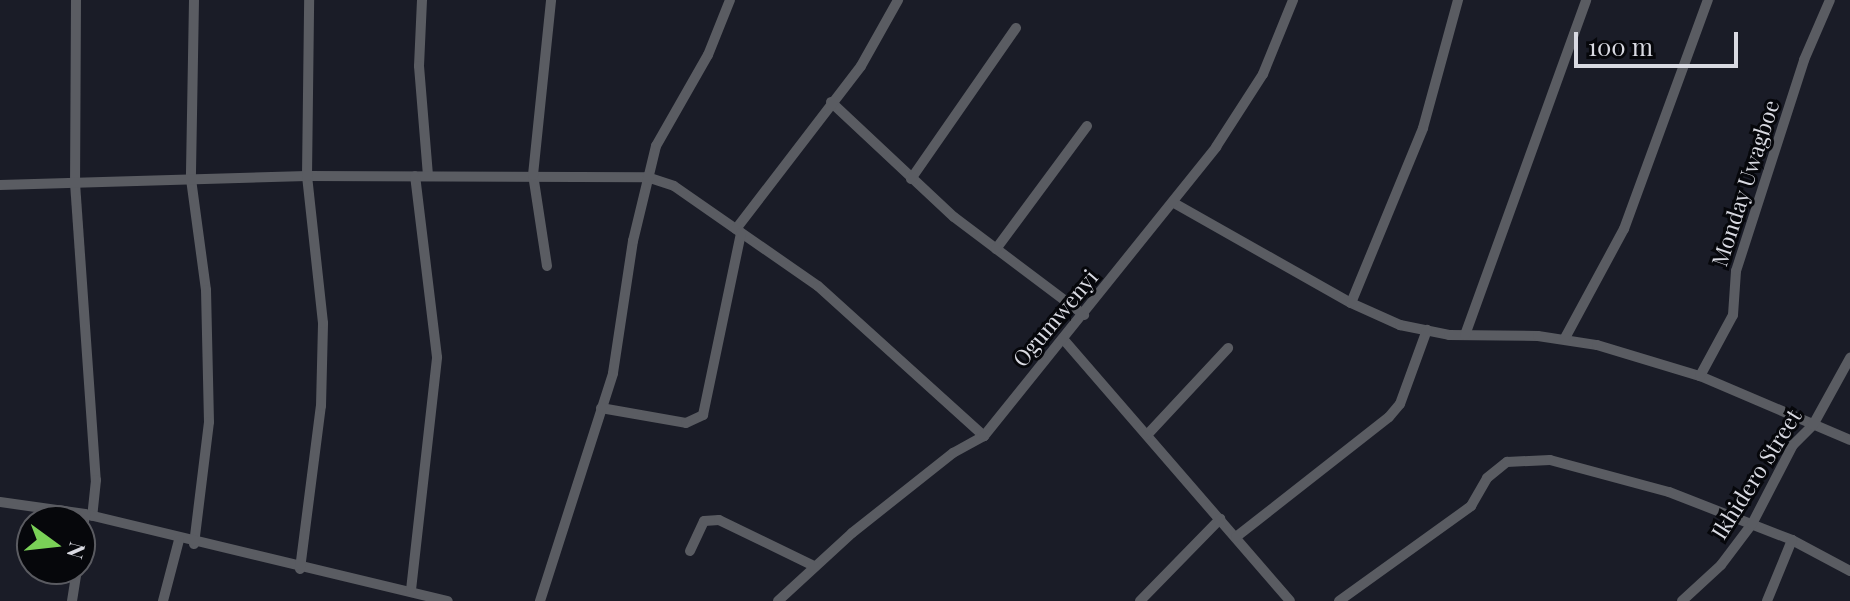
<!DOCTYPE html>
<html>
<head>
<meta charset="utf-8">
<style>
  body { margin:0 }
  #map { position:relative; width:1850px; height:601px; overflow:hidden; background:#1a1c27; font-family:"Playfair Display",serif }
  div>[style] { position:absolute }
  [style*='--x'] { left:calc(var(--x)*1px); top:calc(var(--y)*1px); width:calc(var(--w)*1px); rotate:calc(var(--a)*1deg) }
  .minor>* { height:10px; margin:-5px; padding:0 5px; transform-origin:5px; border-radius:5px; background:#5a5c62 }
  span { translate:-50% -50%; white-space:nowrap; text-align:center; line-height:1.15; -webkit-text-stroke:6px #06070b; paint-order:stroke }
  .street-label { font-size:22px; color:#d9dae2 }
  .north { position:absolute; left:16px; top:505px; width:80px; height:80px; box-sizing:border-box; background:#06070b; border:2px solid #5a5b61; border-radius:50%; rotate:105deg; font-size:22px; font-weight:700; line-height:32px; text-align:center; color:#d9dae2 }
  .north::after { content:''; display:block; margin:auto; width:28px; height:36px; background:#7ad157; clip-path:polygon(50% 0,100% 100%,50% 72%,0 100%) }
  .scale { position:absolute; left:1574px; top:32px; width:164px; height:36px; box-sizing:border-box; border:4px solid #d9dae2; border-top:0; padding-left:10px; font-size:24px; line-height:28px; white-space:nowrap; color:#d9dae2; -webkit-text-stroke:6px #06070b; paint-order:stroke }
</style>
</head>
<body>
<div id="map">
  <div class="minor">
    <i style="--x:76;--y:0;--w:183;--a:90.3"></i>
    <i style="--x:75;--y:183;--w:298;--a:86"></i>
    <i style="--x:96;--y:480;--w:36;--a:96"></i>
    <i style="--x:194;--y:0;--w:179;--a:91"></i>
    <i style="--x:191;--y:179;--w:112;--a:82.3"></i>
    <i style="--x:206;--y:290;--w:132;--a:88.7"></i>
    <i style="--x:209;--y:422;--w:123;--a:97"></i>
    <i style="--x:422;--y:0;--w:66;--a:92.6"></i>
    <i style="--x:419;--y:66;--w:110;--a:85.3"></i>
    <i style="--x:831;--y:102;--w:168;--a:43.1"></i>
    <i style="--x:954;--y:217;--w:163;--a:37"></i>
    <i style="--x:911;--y:179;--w:184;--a:-55.2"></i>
    <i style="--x:0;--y:185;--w:307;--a:-1.7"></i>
    <i style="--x:307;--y:176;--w:340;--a:0.2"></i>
    <i style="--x:647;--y:177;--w:28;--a:18"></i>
    <i style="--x:674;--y:186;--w:175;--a:34.8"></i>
    <i style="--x:818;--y:286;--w:224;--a:42.1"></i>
    <i style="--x:1174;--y:203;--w:203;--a:29.5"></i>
    <i style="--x:1351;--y:303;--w:54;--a:24.2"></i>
    <i style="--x:1400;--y:325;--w:50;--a:11.5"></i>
    <i style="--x:1449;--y:335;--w:89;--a:0.6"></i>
    <i style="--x:1538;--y:336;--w:60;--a:8.7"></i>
    <i style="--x:1597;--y:345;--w:108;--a:16.8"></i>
    <i style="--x:1700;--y:376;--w:163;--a:23.1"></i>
    <i style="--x:736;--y:229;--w:205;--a:-52.5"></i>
    <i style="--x:861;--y:66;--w:76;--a:-60.7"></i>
    <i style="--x:996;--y:249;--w:153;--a:-53.5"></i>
    <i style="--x:547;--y:266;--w:92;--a:-98.7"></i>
    <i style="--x:533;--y:175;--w:176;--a:-84.1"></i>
    <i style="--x:1351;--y:303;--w:189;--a:-67.6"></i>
    <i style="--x:1423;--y:128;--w:133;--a:-74.7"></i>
    <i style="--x:1465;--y:335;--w:356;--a:-70.1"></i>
    <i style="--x:1565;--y:338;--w:124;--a:-61.6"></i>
    <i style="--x:1624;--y:229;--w:244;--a:-69.9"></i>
    <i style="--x:1064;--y:340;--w:345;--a:49.1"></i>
    <i style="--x:1700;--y:376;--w:69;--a:-61.6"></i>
    <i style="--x:1733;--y:315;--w:44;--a:-86.1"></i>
    <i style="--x:1736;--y:271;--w:222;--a:-72.1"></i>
    <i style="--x:1804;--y:60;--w:65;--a:-66.6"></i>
    <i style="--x:601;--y:408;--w:86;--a:10"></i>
    <i style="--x:686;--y:423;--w:19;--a:-25"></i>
    <i style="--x:703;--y:415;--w:186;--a:-78.2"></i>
    <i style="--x:1147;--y:435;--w:119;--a:-47"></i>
    <i style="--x:0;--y:502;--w:86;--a:8"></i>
    <i style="--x:85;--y:514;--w:373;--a:13.5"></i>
    <i style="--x:1236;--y:537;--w:194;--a:-38.1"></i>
    <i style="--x:1389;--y:417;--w:17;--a:-50"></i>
    <i style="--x:1400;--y:404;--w:79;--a:-70"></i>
    <i style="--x:80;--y:547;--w:33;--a:-81"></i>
    <i style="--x:690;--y:551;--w:33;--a:-65"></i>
    <i style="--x:704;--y:521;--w:15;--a:-4"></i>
    <i style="--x:719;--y:520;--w:106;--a:25.8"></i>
    <i style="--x:300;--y:569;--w:164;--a:-82.7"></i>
    <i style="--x:321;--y:406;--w:83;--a:-88.6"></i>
    <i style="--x:323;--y:323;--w:148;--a:-96.2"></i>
    <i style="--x:307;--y:176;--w:176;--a:-89.3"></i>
    <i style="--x:411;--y:590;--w:234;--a:-83.6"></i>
    <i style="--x:437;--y:357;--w:182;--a:-96.9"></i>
    <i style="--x:72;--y:601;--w:32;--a:-81"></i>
    <i style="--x:163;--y:601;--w:63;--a:-75.3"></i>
    <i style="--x:540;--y:601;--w:239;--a:-72.2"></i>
    <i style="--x:613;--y:373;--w:134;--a:-81.4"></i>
    <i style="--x:633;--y:241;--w:98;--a:-76.4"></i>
    <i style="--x:656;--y:146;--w:105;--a:-60.3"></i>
    <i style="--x:708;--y:55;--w:59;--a:-68.2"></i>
    <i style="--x:778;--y:601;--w:100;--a:-42.6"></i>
    <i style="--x:852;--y:533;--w:129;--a:-38.4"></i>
    <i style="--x:953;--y:453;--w:35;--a:-29"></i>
    <i style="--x:984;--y:436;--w:371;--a:-51.2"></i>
    <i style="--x:1216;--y:147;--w:87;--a:-57.2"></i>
    <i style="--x:1263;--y:74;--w:80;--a:-67.9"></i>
    <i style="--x:1140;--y:601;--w:115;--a:-45.7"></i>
    <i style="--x:1339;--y:601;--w:163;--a:-35.7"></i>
    <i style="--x:1471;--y:506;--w:32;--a:-60"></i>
    <i style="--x:1487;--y:478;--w:26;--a:-39"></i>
    <i style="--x:1507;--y:462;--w:43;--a:-2.7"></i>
    <i style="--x:1550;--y:460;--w:123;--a:15.1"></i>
    <i style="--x:1669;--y:492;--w:132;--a:21.3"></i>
    <i style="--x:1792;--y:540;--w:66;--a:28.1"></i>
    <i style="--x:1682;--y:601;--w:53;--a:-42.7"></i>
    <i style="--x:1721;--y:565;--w:51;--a:-52.9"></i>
    <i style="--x:1752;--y:524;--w:89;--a:-62.6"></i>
    <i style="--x:1793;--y:445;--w:28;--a:-45"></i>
    <i style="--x:1813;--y:425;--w:77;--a:-61.1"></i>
    <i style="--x:1767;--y:601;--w:66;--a:-67.7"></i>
  </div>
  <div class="street-label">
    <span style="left:1745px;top:183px;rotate:-72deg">Monday Uwagboe</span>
    <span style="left:1055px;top:318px;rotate:-50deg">Ogumwenyi</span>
    <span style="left:1756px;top:474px;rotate:-58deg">Ikhidero Street</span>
  </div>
  <div class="north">N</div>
  <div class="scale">100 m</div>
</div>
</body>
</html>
